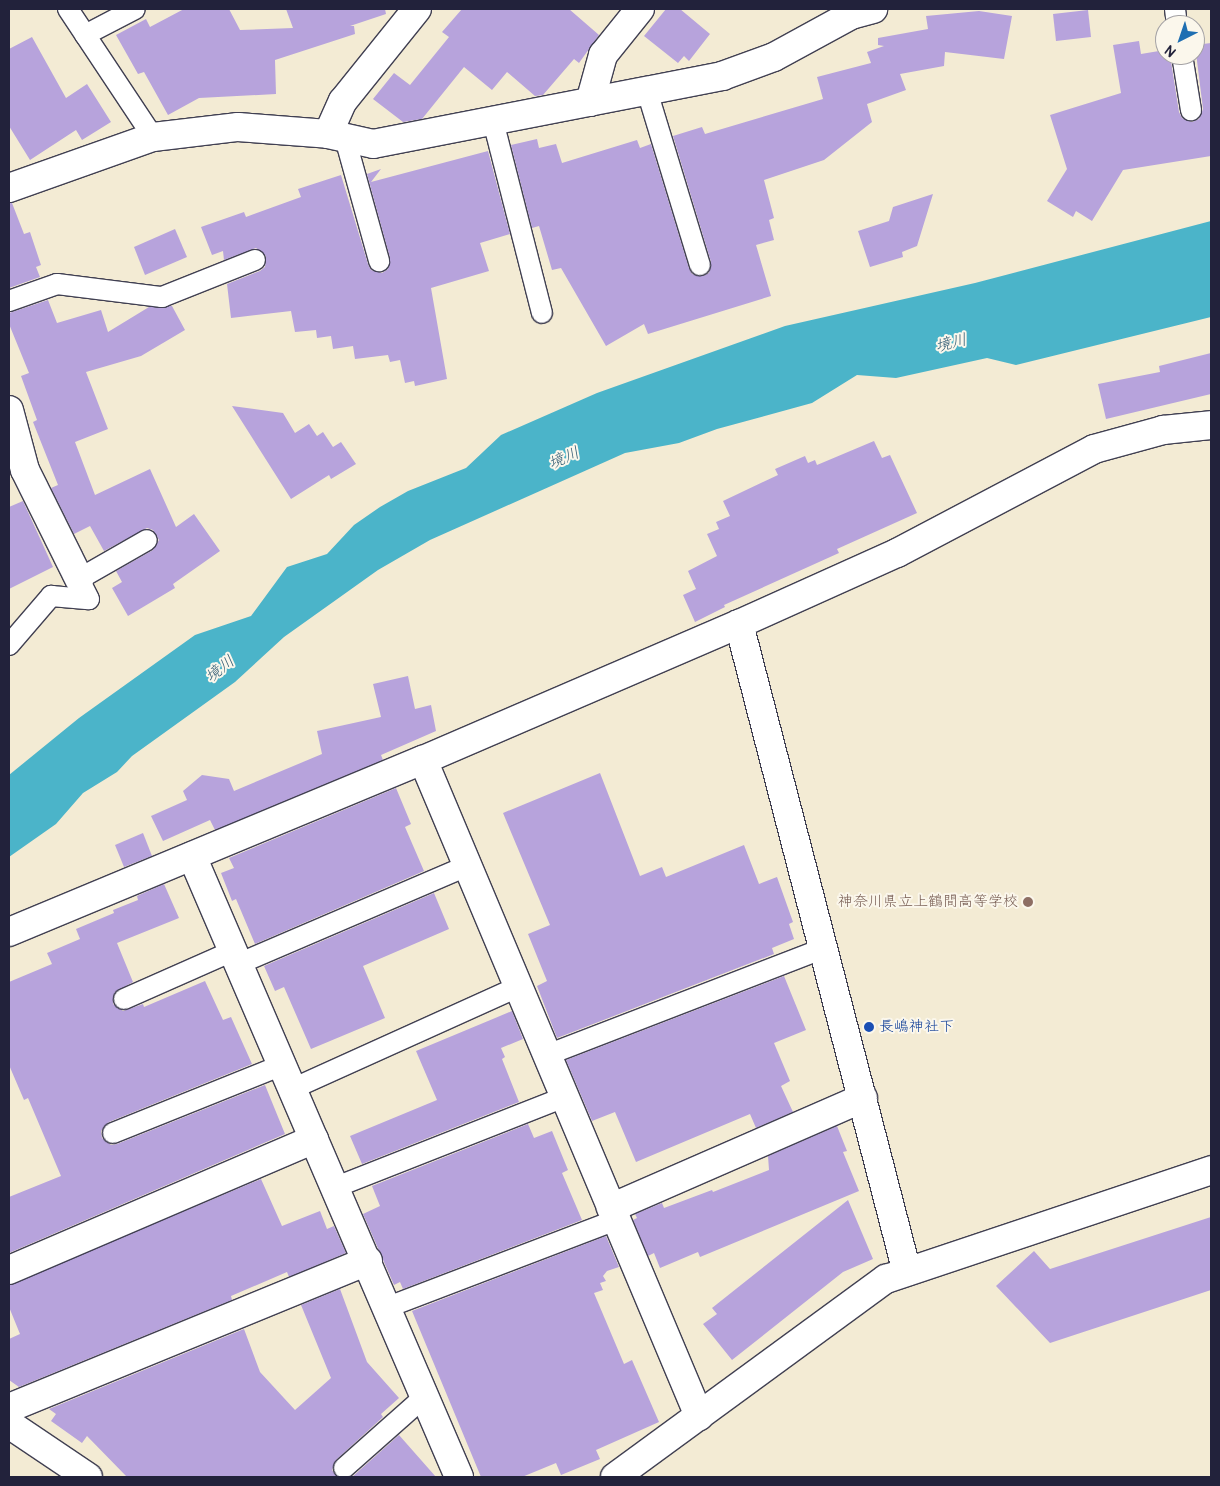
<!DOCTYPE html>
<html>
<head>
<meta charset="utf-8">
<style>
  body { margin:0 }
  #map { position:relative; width:1220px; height:1486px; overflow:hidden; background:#f3ebd4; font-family:Pangolin,"Klee One",sans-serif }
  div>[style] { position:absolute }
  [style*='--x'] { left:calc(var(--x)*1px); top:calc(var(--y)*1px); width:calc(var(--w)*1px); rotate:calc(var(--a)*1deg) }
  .water>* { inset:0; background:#4bb4c9 }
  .building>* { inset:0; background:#b7a3dc }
  .roads { filter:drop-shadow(1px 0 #414052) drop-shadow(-1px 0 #414052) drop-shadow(0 1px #414052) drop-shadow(0 -1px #414052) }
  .service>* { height:20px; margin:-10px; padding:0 10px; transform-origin:10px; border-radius:10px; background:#fff }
  .minor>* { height:28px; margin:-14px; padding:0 14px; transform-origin:14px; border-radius:14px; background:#fff }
  .tertiary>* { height:28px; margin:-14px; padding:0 14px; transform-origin:14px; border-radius:14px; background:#fff }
  .dots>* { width:14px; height:14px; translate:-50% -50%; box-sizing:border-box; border:2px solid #fbf7ec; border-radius:50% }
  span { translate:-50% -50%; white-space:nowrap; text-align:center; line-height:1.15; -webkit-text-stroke:4px #fbf7ec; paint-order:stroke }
  .education-label { font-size:15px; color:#785e54 }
  .right { translate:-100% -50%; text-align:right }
  .transit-label { font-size:15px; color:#164399 }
  .left { translate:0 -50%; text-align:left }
  .water-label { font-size:16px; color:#325c74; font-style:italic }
  .frame { position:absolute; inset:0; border:10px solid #22223b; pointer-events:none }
  .north { position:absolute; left:1155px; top:15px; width:50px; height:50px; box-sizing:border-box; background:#fbf7ec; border:1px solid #a4a2a5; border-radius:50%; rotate:221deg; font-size:14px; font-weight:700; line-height:20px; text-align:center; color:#22223b }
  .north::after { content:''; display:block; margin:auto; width:18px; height:22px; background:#1f6fb2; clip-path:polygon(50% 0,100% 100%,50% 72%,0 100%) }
</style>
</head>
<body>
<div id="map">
  <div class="water">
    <i style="clip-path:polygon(1211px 221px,1211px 317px,1016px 365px,987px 358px,896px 378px,857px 375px,812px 403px,717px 429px,679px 443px,625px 453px,430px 540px,378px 570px,284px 637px,235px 682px,132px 756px,117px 772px,83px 793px,56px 824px,9px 857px,9px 775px,79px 718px,195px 635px,251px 616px,287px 567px,327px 554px,354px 525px,380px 507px,408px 491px,466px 468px,501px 435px,597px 393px,785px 326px,975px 283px)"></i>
  </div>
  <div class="building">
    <i style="clip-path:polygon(184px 9px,229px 9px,240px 30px,293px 28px,286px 9px,385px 9px,386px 14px,350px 26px,354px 26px,355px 34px,275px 60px,276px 94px,199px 98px,168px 115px,144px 72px,138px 74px,116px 35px,146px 19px,150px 27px)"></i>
    <i style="clip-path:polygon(462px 9px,569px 9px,599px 35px,579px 63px,574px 59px,543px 95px,535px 96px,507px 72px,492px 90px,464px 67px,422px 119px,403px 122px,373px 99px,394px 73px,410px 85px,449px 37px,442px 32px)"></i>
    <i style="clip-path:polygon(666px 9px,680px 9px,710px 34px,689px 61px,684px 56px,678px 63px,644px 36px)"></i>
    <i style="clip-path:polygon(1088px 10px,1091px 37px,1056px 41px,1053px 14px)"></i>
    <i style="clip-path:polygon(979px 11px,1012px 16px,1004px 59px,945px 52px,944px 66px,900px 74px,906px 90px,867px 104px,872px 122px,824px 160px,764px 180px,774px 218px,769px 220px,774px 240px,756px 245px,771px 296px,648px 334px,644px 324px,606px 346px,561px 268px,552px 270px,539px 226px,532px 228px,511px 145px,537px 139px,539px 148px,556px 144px,562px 163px,637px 140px,640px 148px,651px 144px,689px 268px,692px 274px,703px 276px,709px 273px,711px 262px,673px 136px,702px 127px,705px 134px,823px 99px,817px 77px,871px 63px,867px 52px,884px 46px,878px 45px,878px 38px,928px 29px,926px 16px)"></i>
    <i style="clip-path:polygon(32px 37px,66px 98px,87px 84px,111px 122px,82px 140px,76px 130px,30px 160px,9px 126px,9px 49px)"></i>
    <i style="clip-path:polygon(1139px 41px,1141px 54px,1165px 50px,1165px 55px,1170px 55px,1179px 112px,1182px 118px,1192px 122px,1199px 119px,1203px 109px,1195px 45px,1211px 43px,1211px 156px,1123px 170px,1092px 221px,1076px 211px,1073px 217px,1047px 201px,1067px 169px,1050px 115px,1121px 93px,1113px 45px)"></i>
    <i style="clip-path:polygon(488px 151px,510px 234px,480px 243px,489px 271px,431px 288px,447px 379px,415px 386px,414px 381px,405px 383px,400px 360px,390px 362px,388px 355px,355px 359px,353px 346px,333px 349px,331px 336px,317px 338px,316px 330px,295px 332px,291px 311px,231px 318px,227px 284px,260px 271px,265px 267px,266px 256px,256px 248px,224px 260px,223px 251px,212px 255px,201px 227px,244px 212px,246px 217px,301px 197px,298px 189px,341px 175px,368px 264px,371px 270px,382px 273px,388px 269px,390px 258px,367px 174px,381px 169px,371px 182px)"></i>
    <i style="clip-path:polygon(933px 194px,917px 246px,902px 252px,903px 257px,870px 267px,858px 231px,889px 221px,893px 207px)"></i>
    <i style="clip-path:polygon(9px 203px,12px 203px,24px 234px,30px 232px,41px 265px,36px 267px,40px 277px,9px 288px)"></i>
    <i style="clip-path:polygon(175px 229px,187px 257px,145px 275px,134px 247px)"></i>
    <i style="clip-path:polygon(48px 300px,57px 323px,101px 310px,108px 332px,149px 307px,172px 306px,185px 330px,141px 356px,86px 372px,108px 429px,75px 442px,95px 495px,150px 469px,176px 527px,194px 514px,220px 551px,173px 584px,175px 588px,128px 616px,112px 588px,122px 582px,116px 571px,153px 550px,159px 540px,153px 530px,147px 528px,104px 551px,90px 526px,74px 534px,51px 488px,58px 485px,33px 422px,37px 420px,21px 376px,29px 373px,9px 324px,9px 313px)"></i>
    <i style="clip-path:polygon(1211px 353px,1211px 394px,1106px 419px,1098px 384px,1160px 372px,1159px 366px)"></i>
    <i style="clip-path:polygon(232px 406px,283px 413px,295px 433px,309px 424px,317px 436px,323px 432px,333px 447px,341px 442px,356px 464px,331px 479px,329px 475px,291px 499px)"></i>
    <i style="clip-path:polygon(874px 441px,882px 458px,890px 455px,917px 513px,837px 549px,839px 553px,724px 605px,725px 607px,695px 622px,683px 595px,696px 589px,688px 571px,717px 556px,707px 534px,719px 529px,716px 522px,730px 516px,723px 501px,778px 475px,775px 469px,805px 456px,808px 463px,815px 460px,817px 465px)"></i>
    <i style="clip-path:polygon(23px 501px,53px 567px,9px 589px,9px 507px)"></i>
    <i style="clip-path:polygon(408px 676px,415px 709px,431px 705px,436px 731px,381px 755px,383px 760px,215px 830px,210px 820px,163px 841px,151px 816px,187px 800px,183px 791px,202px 775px,229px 779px,234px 791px,322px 754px,317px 731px,381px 717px,373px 684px)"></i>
    <i style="clip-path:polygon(600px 773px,640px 876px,662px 867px,666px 877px,744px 845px,759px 884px,777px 877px,793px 922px,789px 924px,794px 939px,772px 948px,774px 954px,557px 1038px,537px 986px,547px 981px,528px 934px,550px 925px,503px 813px)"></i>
    <i style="clip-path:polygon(396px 788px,411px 824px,405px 827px,424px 871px,255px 944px,236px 899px,232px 901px,221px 873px,234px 868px,229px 858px)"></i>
    <i style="clip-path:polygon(143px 833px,152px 856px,124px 867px,115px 845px)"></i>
    <i style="clip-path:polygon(164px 884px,179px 918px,117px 943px,133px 982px,115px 992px,113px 1004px,123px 1011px,143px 1004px,144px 1007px,205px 981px,223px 1020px,231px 1017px,252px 1064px,109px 1122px,101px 1131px,102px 1138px,111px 1145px,117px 1144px,265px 1085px,285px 1134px,9px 1253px,9px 1197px,61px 1176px,28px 1098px,24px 1100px,9px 1065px,9px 982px,52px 964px,47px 953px,80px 939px,76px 929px,114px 913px,113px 910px,138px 900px,137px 896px)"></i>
    <i style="clip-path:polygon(434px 893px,449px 929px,363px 966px,385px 1018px,311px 1049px,284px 987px,275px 991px,264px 966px)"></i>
    <i style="clip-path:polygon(784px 976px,806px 1030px,774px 1043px,790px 1081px,781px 1086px,793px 1112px,756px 1128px,750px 1114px,636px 1162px,615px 1112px,592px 1121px,566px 1060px)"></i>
    <i style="clip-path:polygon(512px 1011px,523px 1039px,501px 1048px,505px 1057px,502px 1059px,519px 1102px,362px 1164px,350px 1136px,437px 1100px,416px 1051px)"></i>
    <i style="clip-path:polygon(528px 1124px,534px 1138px,552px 1131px,568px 1170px,562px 1173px,582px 1220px,403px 1289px,400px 1282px,394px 1285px,363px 1214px,380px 1206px,372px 1186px)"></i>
    <i style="clip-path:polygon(837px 1126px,847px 1151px,843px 1152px,859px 1191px,700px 1257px,698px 1252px,660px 1268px,654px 1253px,648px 1256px,633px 1220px,637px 1218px,635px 1214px,662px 1203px,664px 1208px,712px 1190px,713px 1192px,769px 1170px,768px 1156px)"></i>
    <i style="clip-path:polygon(261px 1179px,282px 1226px,320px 1211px,327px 1229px,334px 1226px,346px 1253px,289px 1277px,287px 1272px,231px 1296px,232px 1300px,19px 1387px,9px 1380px,9px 1339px,20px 1334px,9px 1307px,9px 1285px)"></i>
    <i style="clip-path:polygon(848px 1200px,873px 1259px,843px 1272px,732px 1360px,703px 1324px,717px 1314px,712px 1308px)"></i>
    <i style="clip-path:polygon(1211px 1217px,1211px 1290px,1050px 1343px,996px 1286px,1034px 1251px,1050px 1269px)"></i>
    <i style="clip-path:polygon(606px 1236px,619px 1267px,607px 1271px,603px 1276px,606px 1281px,600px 1283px,603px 1290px,594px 1293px,624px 1364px,632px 1360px,659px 1422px,596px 1450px,600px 1459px,561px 1475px,556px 1463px,522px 1477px,481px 1477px,412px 1311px)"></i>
    <i style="clip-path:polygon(340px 1289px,367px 1362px,399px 1398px,381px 1414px,383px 1417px,336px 1460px,332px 1470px,337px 1477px,127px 1477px,87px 1436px,82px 1443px,51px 1421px,56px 1414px,49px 1409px,244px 1329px,260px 1372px,295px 1410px,331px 1378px,301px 1305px)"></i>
    <i style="clip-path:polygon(399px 1435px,436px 1477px,351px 1477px,352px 1477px)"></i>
  </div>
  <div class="roads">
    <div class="service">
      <i style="--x:68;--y:9;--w:154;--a:56.4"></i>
      <i style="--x:1175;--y:9;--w:16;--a:83"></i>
      <i style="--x:85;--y:35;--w:56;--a:-27.5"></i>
      <i style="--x:1182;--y:55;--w:56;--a:80.7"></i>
      <i style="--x:647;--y:91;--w:182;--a:73.1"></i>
      <i style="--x:493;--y:121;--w:198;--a:75.7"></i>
      <i style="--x:345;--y:138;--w:128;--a:74.5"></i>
      <i style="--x:9;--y:301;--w:51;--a:-19.5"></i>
      <i style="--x:57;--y:284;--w:106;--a:7.1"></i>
      <i style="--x:162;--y:297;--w:100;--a:-21.7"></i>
      <i style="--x:9;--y:645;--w:65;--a:-49.4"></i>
      <i style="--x:51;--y:596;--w:38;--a:5"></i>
      <i style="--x:89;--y:599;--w:22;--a:-117"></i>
      <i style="--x:79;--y:579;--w:78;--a:-29.8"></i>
      <i style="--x:238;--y:964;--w:249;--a:-23.2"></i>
      <i style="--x:124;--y:999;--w:119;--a:-23.8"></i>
      <i style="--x:547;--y:1055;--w:297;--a:-21.1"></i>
      <i style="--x:292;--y:1089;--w:248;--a:-24.3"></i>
      <i style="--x:113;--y:1133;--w:182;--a:-21.9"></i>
      <i style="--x:336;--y:1187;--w:245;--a:-21.5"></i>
      <i style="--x:388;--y:1307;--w:244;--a:-20.9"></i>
      <i style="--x:344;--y:1468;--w:108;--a:-41.6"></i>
    </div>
    <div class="minor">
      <i style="--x:590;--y:102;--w:49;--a:-74.5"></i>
      <i style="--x:603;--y:55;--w:59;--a:-51.2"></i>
      <i style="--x:328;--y:134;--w:36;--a:-66"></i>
      <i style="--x:343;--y:101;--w:118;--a:-51.2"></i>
      <i style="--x:9;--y:188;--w:153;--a:-19.5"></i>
      <i style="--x:153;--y:137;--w:86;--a:-6.7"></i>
      <i style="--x:238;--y:127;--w:90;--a:4.4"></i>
      <i style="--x:328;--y:134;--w:46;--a:12.5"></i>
      <i style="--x:373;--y:144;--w:356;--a:-11"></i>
      <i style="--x:722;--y:76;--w:55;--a:-20.1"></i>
      <i style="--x:774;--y:57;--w:88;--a:-28.6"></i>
      <i style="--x:851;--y:15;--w:23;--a:-15"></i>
      <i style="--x:9;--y:410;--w:62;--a:75.1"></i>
      <i style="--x:25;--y:470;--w:122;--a:63.6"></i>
      <i style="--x:739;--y:624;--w:669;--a:75.47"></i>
      <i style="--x:423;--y:760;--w:712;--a:67.18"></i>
      <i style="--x:192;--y:856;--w:676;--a:66.73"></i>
      <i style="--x:611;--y:1208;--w:275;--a:-23.6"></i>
      <i style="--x:9;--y:1270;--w:332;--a:-23.2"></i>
      <i style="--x:9;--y:1408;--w:388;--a:-22.3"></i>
      <i style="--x:9;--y:1424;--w:95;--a:33.9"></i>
      <i style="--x:615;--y:1477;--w:336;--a:-36.2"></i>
      <i style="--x:886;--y:1279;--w:343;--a:-18.5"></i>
    </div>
    <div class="tertiary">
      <i style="--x:9;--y:932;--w:448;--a:-22.6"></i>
      <i style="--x:423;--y:760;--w:344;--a:-23.3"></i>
      <i style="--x:739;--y:624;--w:173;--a:-24.2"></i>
      <i style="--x:897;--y:553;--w:223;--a:-27.8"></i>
      <i style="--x:1094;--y:449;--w:72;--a:-15.4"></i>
      <i style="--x:1163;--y:430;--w:48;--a:-5.9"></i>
    </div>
  </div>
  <div class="dots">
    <i style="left:1028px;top:902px;background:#8d6e63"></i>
    <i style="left:869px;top:1027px;background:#1a4fb4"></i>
  </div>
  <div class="education-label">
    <span class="right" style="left:1018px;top:902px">神奈川県立上鶴間高等学校</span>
  </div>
  <div class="transit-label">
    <span class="left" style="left:879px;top:1027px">長嶋神社下</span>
  </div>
  <div class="water-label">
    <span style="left:951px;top:343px;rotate:-14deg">境川</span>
    <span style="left:564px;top:458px;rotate:-24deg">境川</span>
    <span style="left:220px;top:669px;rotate:-38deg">境川</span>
  </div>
  <div class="frame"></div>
  <div class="north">N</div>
</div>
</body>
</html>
